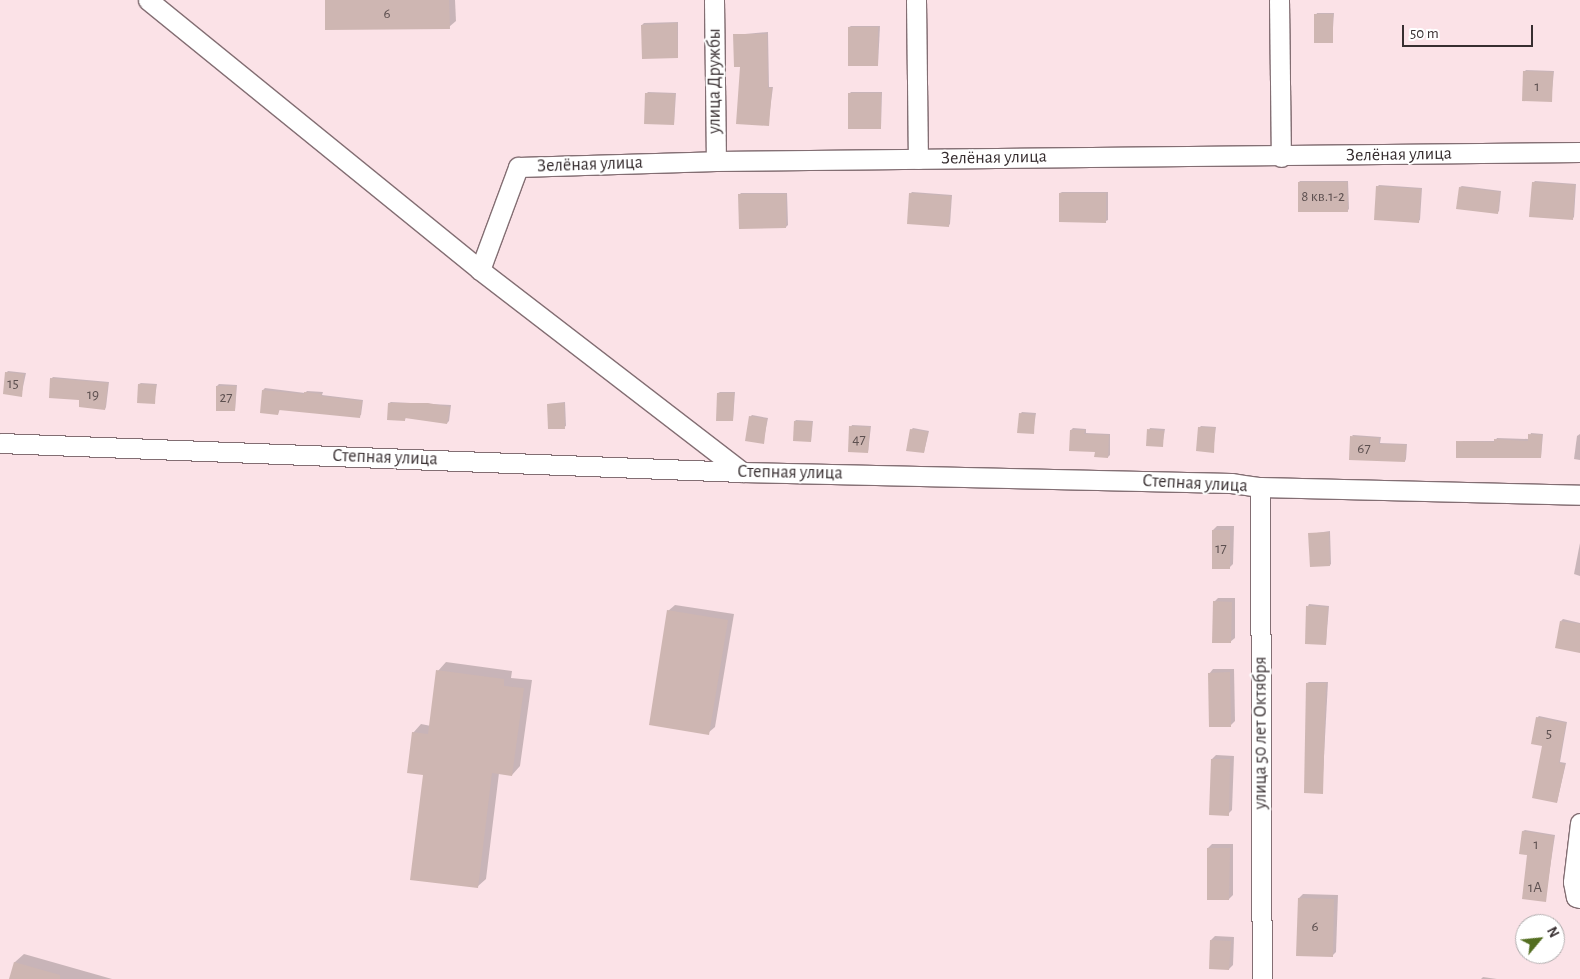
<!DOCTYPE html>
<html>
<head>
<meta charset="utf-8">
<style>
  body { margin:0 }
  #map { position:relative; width:1580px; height:979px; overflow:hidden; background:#fbe2e7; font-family:"Alegreya Sans",sans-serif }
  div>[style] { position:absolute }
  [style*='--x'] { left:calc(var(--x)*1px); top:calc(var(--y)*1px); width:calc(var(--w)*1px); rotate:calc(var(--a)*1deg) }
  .shadow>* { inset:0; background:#0003 }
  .building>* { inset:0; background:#ceb6b2 }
  .roads { filter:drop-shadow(1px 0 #836e73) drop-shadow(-1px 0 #836e73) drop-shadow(0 1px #836e73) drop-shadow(0 -1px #836e73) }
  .minor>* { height:19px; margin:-9.5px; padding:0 9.5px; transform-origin:9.5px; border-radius:9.5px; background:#fff }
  span { translate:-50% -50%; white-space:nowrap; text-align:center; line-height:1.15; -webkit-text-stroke:4px #fff; paint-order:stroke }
  .number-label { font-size:15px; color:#5d5050 }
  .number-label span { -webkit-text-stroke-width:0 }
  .street-label { font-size:18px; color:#372e30 }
  .north { position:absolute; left:1515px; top:914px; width:50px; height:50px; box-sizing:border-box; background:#fff; border:1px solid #afabac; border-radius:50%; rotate:62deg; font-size:14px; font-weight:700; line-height:20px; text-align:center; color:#372e30 }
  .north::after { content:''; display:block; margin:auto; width:18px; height:22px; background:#546e21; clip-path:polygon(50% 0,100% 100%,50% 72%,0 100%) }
  .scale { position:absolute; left:1402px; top:25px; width:131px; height:22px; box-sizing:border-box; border:2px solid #372e30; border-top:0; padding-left:6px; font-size:15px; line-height:18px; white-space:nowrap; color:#372e30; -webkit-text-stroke:4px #fff; paint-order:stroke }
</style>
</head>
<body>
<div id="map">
  <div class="shadow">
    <i style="clip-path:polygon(326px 0,455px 0,456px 21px,449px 27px)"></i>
    <i style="clip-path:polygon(1317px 13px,1334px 13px,1332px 42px,1316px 15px)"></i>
    <i style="clip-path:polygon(678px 22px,678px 57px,642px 25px,644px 23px)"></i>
    <i style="clip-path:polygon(851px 26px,880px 26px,878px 65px,849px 27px)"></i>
    <i style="clip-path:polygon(768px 32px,769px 87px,773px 87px,768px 125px,741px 66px,734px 35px)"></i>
    <i style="clip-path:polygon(1526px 70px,1554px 71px,1551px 101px,1524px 72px)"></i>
    <i style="clip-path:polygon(648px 92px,676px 93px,674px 124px,646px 94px)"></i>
    <i style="clip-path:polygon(851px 92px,882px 92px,881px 128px,849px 94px)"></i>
    <i style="clip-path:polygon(1300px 181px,1348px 181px,1349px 209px,1347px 211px,1299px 182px)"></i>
    <i style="clip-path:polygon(1535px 181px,1576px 184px,1574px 217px,1572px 219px,1533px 183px)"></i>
    <i style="clip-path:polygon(1379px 185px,1422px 188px,1420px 220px,1418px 221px,1377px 187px)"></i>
    <i style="clip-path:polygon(1462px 186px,1501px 191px,1499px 211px,1497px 213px,1460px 187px)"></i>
    <i style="clip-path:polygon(912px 192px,952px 195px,950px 224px,948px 226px,910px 194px)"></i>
    <i style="clip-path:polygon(1062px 192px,1108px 192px,1108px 220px,1106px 221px,1060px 193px)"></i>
    <i style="clip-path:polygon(741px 193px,787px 193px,788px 225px,786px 227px,739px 195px)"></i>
    <i style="clip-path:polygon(8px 371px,26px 373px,21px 396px,6px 373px)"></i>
    <i style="clip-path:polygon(53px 377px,109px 382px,106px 407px,105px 409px,81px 399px,51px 379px)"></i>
    <i style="clip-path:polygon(141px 383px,157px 384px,154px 403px,139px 384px)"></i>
    <i style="clip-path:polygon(219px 384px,237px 385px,235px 410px,217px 386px)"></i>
    <i style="clip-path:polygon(265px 388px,305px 393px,307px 391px,323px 392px,322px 395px,363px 400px,361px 415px,359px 416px,280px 409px,278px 414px,263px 390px)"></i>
    <i style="clip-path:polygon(720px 392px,735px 392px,733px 420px,718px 393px)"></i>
    <i style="clip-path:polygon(391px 402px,451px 405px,449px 421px,447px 423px,406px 417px,405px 420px,389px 403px)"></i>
    <i style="clip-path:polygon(565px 402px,566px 426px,564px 427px,548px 404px)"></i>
    <i style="clip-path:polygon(1022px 412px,1036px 413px,1033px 433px,1020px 414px)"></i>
    <i style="clip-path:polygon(752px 415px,768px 418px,763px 443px,750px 417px)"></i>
    <i style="clip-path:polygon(796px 420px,813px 421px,811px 441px,795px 421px)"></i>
    <i style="clip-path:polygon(852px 425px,871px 426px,868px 452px,851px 427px)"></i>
    <i style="clip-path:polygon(1201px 426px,1216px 427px,1213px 451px,1199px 428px)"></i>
    <i style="clip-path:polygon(913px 428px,929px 431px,924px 452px,911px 430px)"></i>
    <i style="clip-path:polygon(1073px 428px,1086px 429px,1086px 433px,1110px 434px,1110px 455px,1108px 457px,1096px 451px,1071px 430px)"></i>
    <i style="clip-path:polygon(1150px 428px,1165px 429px,1162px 446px,1149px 430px)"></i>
    <i style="clip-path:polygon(1531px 433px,1543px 434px,1541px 457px,1458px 441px,1495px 441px,1497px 438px,1529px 439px)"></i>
    <i style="clip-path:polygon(1580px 434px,1580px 460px,1574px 459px,1577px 436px)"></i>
    <i style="clip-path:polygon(1353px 435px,1381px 437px,1380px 443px,1407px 444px,1406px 459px,1405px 461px,1352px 436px)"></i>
    <i style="clip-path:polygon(1217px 526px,1234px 526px,1233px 564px,1229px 568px,1213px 530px)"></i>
    <i style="clip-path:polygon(1330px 531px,1331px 564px,1330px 565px,1310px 534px)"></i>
    <i style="clip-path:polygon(1580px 543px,1580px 576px,1574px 574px)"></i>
    <i style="clip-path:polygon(1218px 598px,1235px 598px,1235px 638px,1230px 642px,1214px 602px)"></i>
    <i style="clip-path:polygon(1309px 604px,1329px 606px,1326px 643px,1308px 606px)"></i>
    <i style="clip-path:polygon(675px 605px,734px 614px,715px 727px,708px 733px,668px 611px)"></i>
    <i style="clip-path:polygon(1563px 619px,1580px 623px,1580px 651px,1561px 621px)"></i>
    <i style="clip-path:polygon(446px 662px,512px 671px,511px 678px,532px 680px,520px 766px,512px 775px,499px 773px,486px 879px,477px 887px,424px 774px,413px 733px,421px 724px,431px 726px,438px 671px)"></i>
    <i style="clip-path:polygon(1213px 669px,1234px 669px,1235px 721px,1231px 725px,1209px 674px)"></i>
    <i style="clip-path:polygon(1309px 682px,1328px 682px,1322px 793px,1307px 683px)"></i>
    <i style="clip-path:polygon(1539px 716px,1567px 722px,1560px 762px,1566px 763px,1557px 802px,1537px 718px)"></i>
    <i style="clip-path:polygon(1216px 755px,1234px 756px,1232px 810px,1228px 814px,1212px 759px)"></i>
    <i style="clip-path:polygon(1525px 830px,1555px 835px,1545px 901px,1528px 854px,1523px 831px)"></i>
    <i style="clip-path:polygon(1212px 844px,1233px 844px,1233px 895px,1229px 899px,1208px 848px)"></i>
    <i style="clip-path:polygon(1303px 894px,1338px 895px,1336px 952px,1332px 956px,1299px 898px)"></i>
    <i style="clip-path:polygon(1215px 936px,1234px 937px,1233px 965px,1229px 969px,1211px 940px)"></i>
    <i style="clip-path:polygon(24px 954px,112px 979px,10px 979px,15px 962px)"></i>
    <i style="clip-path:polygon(1483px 977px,1497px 979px,1481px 979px)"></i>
  </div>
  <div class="building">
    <i style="clip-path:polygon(325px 0,449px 0,450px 29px,325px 30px)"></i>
    <i style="clip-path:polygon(1314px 14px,1333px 14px,1333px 43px,1314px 43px)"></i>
    <i style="clip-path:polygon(677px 23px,678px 58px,642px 59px,641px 25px)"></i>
    <i style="clip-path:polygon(848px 27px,878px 27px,878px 66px,848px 66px)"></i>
    <i style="clip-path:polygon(733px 34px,767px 34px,768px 88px,772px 88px,769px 126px,736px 124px,740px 67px,734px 67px)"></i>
    <i style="clip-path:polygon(1523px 71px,1553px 72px,1552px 102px,1522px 101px)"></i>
    <i style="clip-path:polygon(645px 93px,675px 94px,674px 125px,644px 124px)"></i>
    <i style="clip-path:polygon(848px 93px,881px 93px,881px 129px,848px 129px)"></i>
    <i style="clip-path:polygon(1298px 182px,1347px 182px,1348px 212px,1298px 212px)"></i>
    <i style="clip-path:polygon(1532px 182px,1575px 185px,1573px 220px,1529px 217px)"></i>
    <i style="clip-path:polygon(1376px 186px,1421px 189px,1419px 223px,1374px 220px)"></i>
    <i style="clip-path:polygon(1459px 187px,1500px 192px,1498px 214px,1456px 209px)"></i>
    <i style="clip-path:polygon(909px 193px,951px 196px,949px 227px,907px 224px)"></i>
    <i style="clip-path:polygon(1059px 193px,1106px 193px,1106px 223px,1059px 222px)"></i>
    <i style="clip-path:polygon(738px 194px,786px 194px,786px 228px,739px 229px)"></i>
    <i style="clip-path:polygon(5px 372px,24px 374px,22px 397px,3px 394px)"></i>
    <i style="clip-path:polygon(50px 378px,108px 383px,105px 410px,79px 407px,79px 400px,49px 398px)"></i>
    <i style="clip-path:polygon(138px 384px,156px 385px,155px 404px,137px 403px)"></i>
    <i style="clip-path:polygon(216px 386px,236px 386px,235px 411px,216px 411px)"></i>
    <i style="clip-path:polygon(262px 390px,304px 394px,304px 392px,322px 394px,321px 396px,362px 401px,360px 418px,279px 410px,278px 415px,260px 413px)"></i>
    <i style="clip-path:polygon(717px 393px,734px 393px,733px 421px,716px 421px)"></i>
    <i style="clip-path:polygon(388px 403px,428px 403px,450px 407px,447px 424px,405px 418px,405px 421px,387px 420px)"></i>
    <i style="clip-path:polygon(564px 403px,565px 429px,548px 429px,547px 404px)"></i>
    <i style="clip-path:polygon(1019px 413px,1035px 415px,1034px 434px,1017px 433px)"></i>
    <i style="clip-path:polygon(749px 416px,767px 419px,764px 444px,745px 441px)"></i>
    <i style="clip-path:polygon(794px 421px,812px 422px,811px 442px,793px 441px)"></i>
    <i style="clip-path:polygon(849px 426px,870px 427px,868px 453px,848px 452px)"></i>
    <i style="clip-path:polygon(1198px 427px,1215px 428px,1214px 453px,1196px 451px)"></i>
    <i style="clip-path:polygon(910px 429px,928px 432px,924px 453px,906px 451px)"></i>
    <i style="clip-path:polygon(1147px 429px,1164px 431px,1163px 447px,1146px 446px)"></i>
    <i style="clip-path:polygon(1070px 430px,1085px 430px,1084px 434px,1109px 435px,1108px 458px,1094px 457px,1095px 452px,1069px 451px)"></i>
    <i style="clip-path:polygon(1528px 434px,1542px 435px,1541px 458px,1456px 458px,1456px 441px,1494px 442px,1494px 439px,1528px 441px)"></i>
    <i style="clip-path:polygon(1350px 436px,1379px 438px,1379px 444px,1406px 445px,1405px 462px,1349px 460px)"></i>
    <i style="clip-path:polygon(1212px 530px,1230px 530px,1230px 569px,1212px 569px)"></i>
    <i style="clip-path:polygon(1329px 532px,1330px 566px,1310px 567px,1308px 533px)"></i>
    <i style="clip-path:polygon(1213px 601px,1232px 602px,1231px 643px,1212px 643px)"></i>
    <i style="clip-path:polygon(1306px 606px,1328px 607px,1326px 645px,1305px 644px)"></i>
    <i style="clip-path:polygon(667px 610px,728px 620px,709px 735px,649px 725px)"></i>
    <i style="clip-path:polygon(1560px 621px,1580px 624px,1580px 653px,1555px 648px)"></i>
    <i style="clip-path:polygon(436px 670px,504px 679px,504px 686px,524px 688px,512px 776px,492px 773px,478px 888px,410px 880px,423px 775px,407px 773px,412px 732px,428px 734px)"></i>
    <i style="clip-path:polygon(1230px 672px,1231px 727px,1209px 727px,1208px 673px)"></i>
    <i style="clip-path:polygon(1306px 683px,1326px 683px,1323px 794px,1304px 793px)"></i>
    <i style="clip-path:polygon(1536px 717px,1566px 723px,1559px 763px,1565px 765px,1557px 803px,1532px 798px,1542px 746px,1531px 744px)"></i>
    <i style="clip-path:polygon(1211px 759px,1230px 759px,1229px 816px,1209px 815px)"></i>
    <i style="clip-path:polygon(1522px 831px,1554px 836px,1546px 902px,1522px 899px,1527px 855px,1519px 854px)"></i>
    <i style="clip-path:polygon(1207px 848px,1230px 848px,1229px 900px,1207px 900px)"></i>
    <i style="clip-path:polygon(1298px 898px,1334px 899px,1333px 957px,1296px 956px)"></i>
    <i style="clip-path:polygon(1210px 940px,1231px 941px,1229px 970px,1209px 969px)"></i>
    <i style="clip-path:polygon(14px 962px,60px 975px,60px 979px,9px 979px)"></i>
  </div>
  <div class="roads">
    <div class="minor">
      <i style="--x:148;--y:0;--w:428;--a:39.1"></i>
      <i style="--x:480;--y:270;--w:331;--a:37.6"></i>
      <i style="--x:714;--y:0;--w:161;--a:89.3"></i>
      <i style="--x:916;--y:0;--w:159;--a:89.3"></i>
      <i style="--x:1279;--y:0;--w:157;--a:89.3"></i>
      <i style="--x:480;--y:270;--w:110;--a:-69.7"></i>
      <i style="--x:518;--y:167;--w:198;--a:-1.7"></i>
      <i style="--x:716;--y:161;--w:864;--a:-0.6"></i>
      <i style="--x:0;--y:443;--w:743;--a:2.24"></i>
      <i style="--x:742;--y:472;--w:489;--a:1.3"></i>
      <i style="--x:1231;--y:483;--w:29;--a:8"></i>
      <i style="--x:1260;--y:487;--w:320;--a:1.4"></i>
      <i style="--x:1260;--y:487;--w:492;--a:89.8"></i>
      <i style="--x:1580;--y:823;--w:59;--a:96.8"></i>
      <i style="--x:1573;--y:882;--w:15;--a:79"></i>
      <i style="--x:1576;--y:897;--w:4;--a:14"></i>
    </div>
  </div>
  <div class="number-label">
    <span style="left:387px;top:14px">6</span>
    <span style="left:1537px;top:87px">1</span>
    <span style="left:1323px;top:197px">8 кв.1-2</span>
    <span style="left:13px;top:384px">15</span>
    <span style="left:93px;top:395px">19</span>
    <span style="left:226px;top:398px">27</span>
    <span style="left:859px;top:440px">47</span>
    <span style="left:1364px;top:449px">67</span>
    <span style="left:1221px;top:549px">17</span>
    <span style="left:1549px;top:734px">5</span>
    <span style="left:1536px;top:845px">1</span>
    <span style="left:1535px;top:888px">1А</span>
    <span style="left:1315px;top:927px">6</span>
  </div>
  <div class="street-label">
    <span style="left:715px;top:81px;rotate:-90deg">улица Дружбы</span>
    <span style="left:1399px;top:155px;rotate:-1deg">Зелёная улица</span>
    <span style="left:994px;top:158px;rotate:-1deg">Зелёная улица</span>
    <span style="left:590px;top:165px;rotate:-2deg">Зелёная улица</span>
    <span style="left:385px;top:458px;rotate:2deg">Степная улица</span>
    <span style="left:790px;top:473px;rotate:1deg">Степная улица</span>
    <span style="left:1195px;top:484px;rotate:3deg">Степная улица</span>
    <span style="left:1261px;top:733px;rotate:-90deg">улица 50 лет Октября</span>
  </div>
  <div class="north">N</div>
  <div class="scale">50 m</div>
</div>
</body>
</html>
